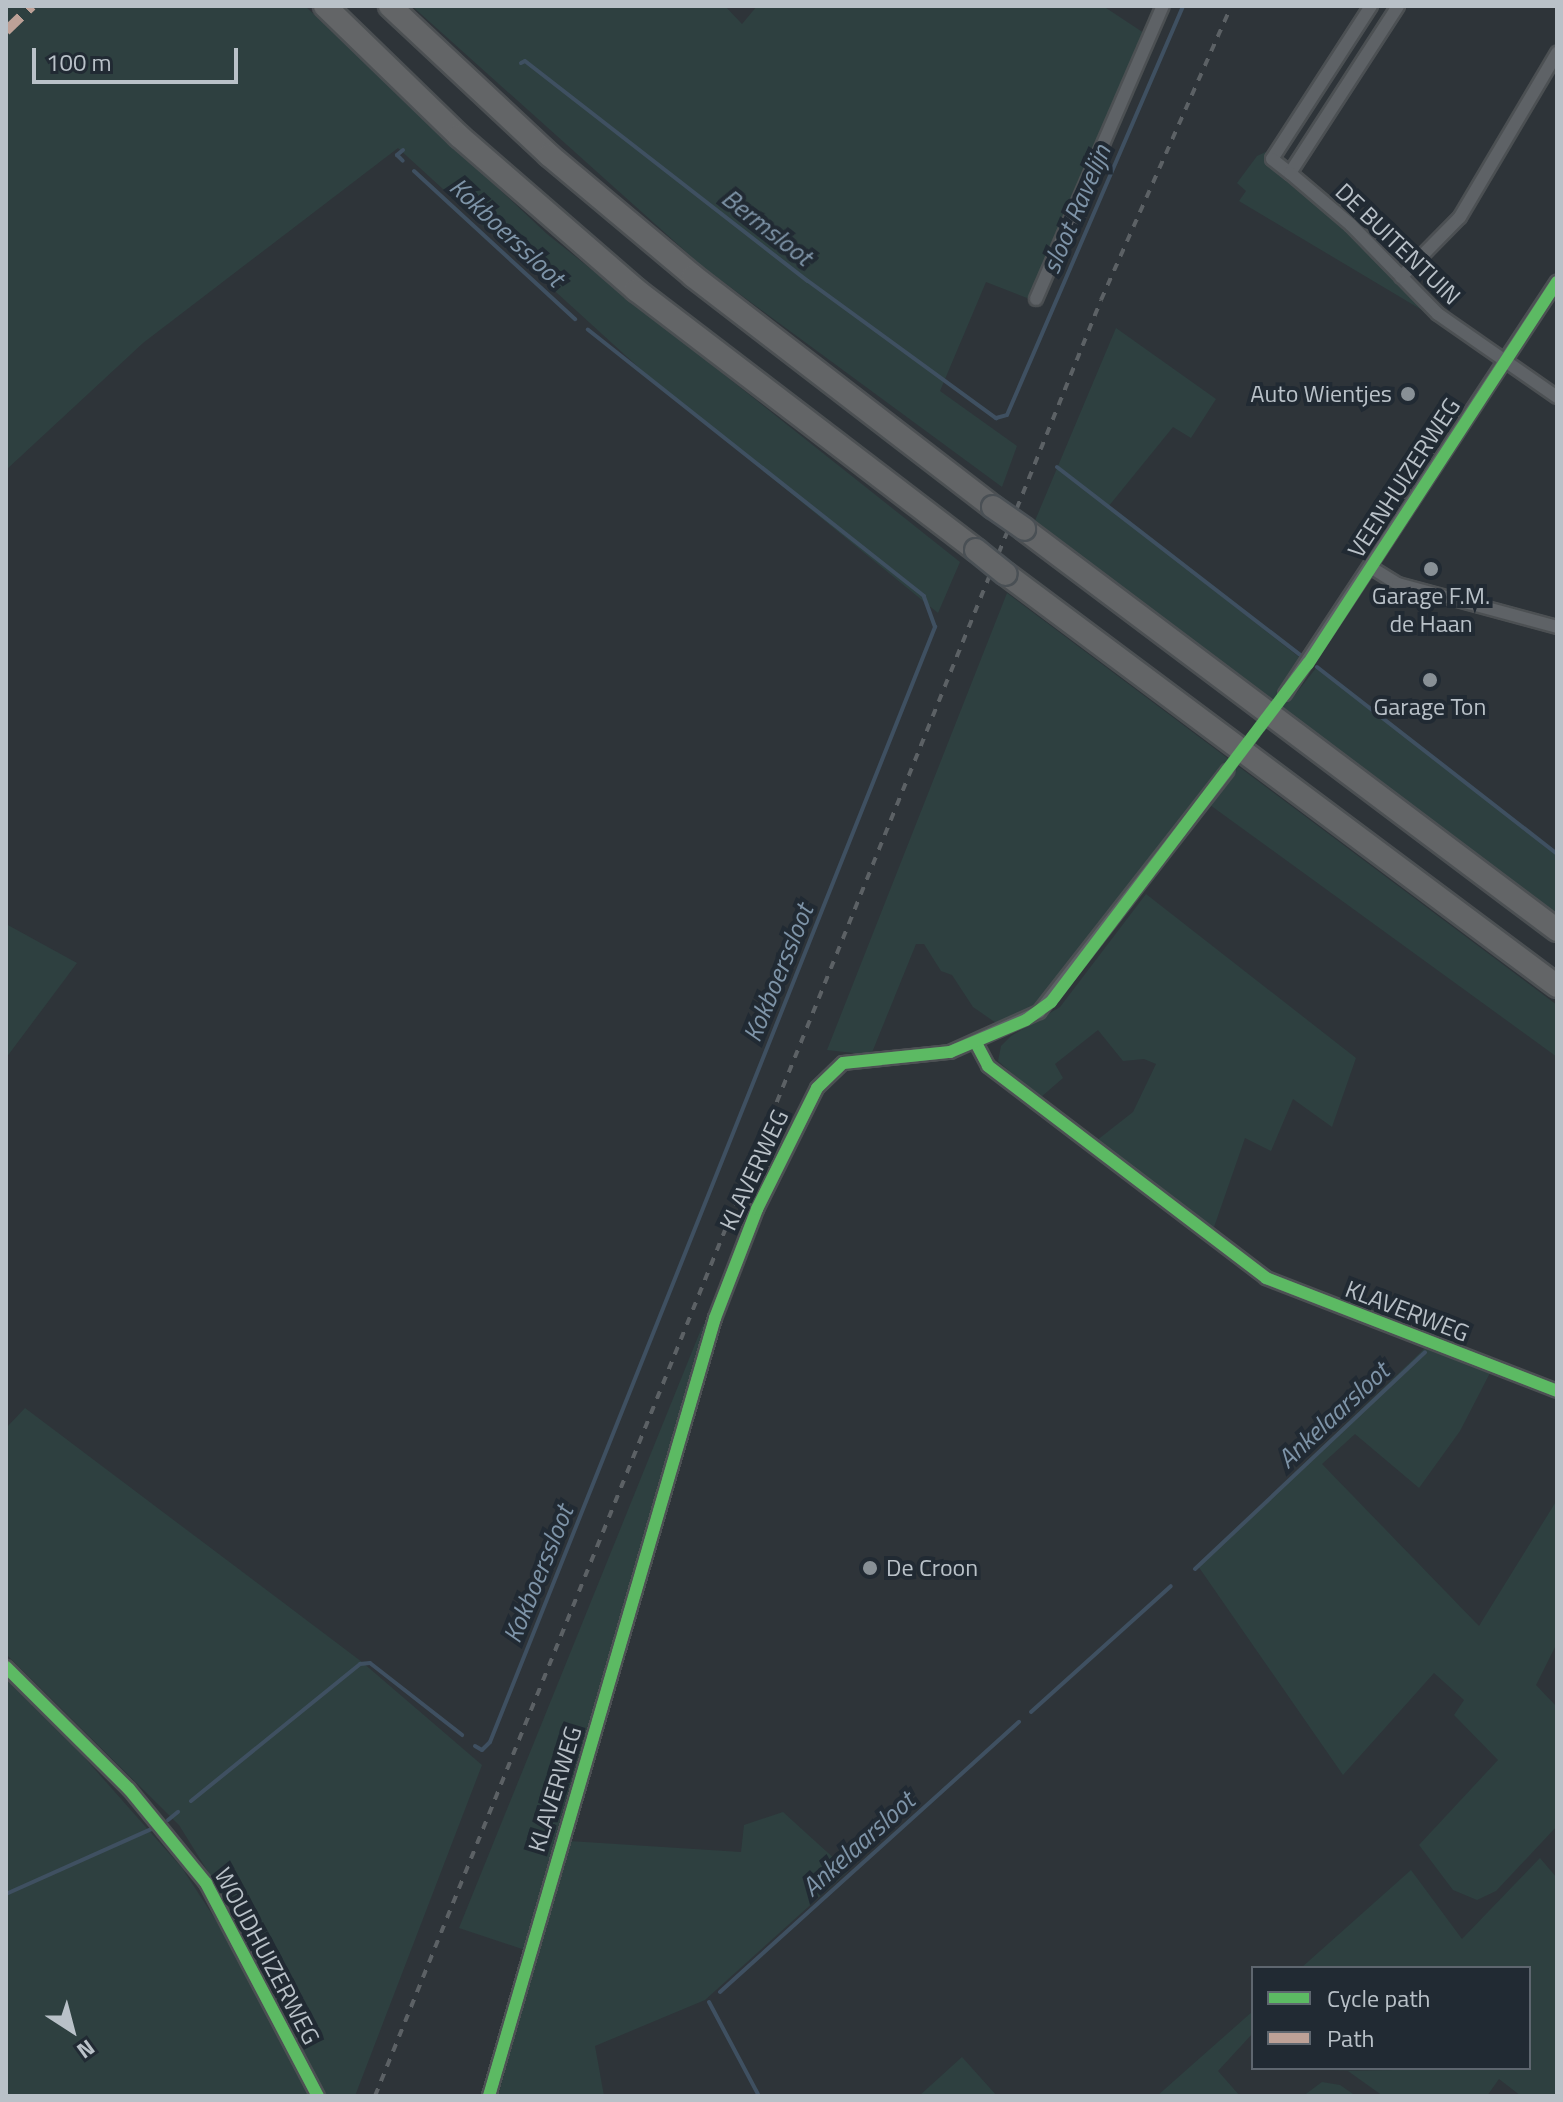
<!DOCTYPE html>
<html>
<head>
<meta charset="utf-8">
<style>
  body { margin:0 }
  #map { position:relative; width:1563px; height:2102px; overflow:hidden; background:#2e3439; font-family:"Titillium Web",sans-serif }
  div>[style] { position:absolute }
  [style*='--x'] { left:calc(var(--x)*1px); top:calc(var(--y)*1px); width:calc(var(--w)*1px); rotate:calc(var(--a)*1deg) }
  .green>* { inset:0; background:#2e4040 }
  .stream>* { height:4px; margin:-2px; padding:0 2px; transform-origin:2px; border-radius:2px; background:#3f5061 }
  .street-tunnel>* { height:12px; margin-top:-6px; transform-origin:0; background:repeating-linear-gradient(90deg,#43494e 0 12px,transparent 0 18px) }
  .roads { filter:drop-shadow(2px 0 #4c5053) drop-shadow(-2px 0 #4c5053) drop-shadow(0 2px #4c5053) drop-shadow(0 -2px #4c5053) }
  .street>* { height:12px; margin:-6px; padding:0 6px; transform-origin:6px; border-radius:6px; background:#5e6266 }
  .highway>* { height:22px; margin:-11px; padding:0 11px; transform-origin:11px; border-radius:11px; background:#636567 }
  .rail>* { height:4px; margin-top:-2px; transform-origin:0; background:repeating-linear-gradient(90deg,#5c6165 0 8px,transparent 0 16px) }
  .bridges { filter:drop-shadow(2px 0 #4a5055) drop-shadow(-2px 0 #4a5055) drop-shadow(0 2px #4a5055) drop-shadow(0 -2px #4a5055) }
  .highway-bridge>* { height:22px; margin:-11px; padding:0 11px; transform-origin:11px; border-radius:11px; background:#636567 }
  .quiet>* { height:10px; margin-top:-5px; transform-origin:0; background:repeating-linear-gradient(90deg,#bda197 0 20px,transparent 0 30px) }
  .cycleway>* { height:12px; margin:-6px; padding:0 6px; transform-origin:6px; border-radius:6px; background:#5cba63 }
  .dots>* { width:22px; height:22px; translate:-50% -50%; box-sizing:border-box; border:4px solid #212a33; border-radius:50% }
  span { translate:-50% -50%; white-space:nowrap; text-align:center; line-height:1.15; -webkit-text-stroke:8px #212a33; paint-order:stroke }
  .street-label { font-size:24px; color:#b9c1c8 }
  .poi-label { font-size:24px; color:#b9c1c8 }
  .right { translate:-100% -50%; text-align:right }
  .left { translate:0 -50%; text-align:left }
  .water-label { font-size:26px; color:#7e94a8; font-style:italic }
  .frame { position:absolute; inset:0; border:8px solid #b9c1c8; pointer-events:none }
  .legend { position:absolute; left:1251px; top:1966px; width:280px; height:104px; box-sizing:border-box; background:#212a33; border:2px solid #5e666f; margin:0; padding:10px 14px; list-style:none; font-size:24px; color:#b9c1c8 }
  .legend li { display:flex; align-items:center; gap:16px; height:40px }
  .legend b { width:40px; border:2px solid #5e666f }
  .north { position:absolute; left:32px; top:1990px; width:80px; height:80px; -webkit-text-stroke:6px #212a33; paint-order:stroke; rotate:144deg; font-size:22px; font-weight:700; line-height:32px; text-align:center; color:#b9c1c8 }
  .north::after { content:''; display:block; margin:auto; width:28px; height:36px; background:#b9c1c8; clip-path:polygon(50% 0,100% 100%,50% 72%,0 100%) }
  .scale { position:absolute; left:32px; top:48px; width:206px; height:36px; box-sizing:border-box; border:4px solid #b9c1c8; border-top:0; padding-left:10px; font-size:24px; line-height:28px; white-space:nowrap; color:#b9c1c8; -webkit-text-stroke:6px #212a33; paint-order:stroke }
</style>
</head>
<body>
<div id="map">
  <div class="green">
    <i style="clip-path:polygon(6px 6px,305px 6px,547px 234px,960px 562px,938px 613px,659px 386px,398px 148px,143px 343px,6px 470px)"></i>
    <i style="clip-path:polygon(412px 6px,725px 6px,742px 24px,757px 6px,1103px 6px,1147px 35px,1101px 128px,1032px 300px,986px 282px,940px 391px,1017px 446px,1002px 487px,703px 267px)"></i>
    <i style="clip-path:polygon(1272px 149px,1268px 162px,1325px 207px,1432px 316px,1239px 201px,1246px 191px,1237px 183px,1257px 156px)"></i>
    <i style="clip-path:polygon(1116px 328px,1216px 399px,1191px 438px,1173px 427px,1108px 507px,1304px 661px,1279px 690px,1291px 700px,1316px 668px,1557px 854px,1557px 914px,1034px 523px)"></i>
    <i style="clip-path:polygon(1007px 593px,1557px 1005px,1557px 1057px,1210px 805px,1233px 775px,1222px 766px,1043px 1003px,999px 1025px,973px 1007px,952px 975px,941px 971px,924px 944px,916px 944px,871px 1055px,827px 1050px)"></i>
    <i style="clip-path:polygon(1146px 894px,1356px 1058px,1332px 1127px,1293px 1099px,1271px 1151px,1245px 1138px,1213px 1230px,1096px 1141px,1133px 1112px,1156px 1064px,1144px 1059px,1123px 1061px,1098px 1030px,1055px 1064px,1063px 1078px,1040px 1098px,998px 1061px,1001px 1046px,1011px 1036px,1060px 1007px)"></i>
    <i style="clip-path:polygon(6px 924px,77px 963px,6px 1058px)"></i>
    <i style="clip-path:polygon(712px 1310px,525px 1950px,459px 1928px,702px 1327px)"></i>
    <i style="clip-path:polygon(1426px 1347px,1491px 1371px,1460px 1431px,1419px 1488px,1355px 1434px,1322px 1464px,1479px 1626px,1557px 1500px,1557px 1643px,1536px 1685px,1557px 1707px,1557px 1826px,1496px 1891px,1477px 1900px,1453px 1890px,1419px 1845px,1498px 1760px,1454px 1715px,1464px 1700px,1434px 1673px,1343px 1775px,1198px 1566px)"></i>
    <i style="clip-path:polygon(25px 1408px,362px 1662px,482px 1765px,355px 2096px,325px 2096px,246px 1933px,179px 1825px,6px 1654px,6px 1428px)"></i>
    <i style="clip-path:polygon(6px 1679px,76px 1748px,182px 1868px,221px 1928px,310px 2096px,6px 2096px)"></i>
    <i style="clip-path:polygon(783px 1812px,848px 1871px,705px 2000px,595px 2046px,604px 2096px,498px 2096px,569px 1841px,741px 1852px,744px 1825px)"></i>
    <i style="clip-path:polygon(1540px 1858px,1557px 1878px,1557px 2096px,1521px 2096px,1499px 2079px,1487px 2096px,1383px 2096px,1348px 2071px,1328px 2071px,1529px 2068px,1529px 1968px,1301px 1968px,1411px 1870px,1462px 1939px)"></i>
    <i style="clip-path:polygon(1253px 2011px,1253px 2033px,1218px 2071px,1240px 2096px,1157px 2096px)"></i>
    <i style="clip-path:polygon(962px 2057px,997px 2096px,919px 2096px)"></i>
    <i style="clip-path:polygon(1322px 2082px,1340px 2085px,1356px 2096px,1303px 2096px)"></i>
  </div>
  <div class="stream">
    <i style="--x:521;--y:63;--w:4;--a:-27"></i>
    <i style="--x:525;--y:61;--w:358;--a:37.9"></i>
    <i style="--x:808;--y:281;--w:233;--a:36.1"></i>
    <i style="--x:996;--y:418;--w:11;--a:-15"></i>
    <i style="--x:1007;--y:415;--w:445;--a:-66.7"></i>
    <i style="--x:403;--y:150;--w:8;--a:140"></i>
    <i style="--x:397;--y:155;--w:8;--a:45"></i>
    <i style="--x:414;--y:171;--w:219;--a:42.6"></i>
    <i style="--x:1057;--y:467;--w:311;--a:37.7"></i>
    <i style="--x:1317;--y:667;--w:304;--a:37.9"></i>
    <i style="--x:1195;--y:1569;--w:316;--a:-43.3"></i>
    <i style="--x:1031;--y:1712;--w:188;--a:-42"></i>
    <i style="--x:475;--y:1746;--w:8;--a:30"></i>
    <i style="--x:482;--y:1750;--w:11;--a:-45"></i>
    <i style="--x:490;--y:1742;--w:1201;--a:-68.24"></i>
    <i style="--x:935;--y:627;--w:33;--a:-110"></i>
    <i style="--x:924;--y:596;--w:429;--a:-141.6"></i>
    <i style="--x:191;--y:1801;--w:218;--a:-39"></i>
    <i style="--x:360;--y:1664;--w:10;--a:-6"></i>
    <i style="--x:370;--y:1663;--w:117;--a:38"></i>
    <i style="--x:168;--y:1820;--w:13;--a:-39"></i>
    <i style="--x:6;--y:1894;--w:159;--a:-24.1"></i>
    <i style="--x:720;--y:1992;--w:403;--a:-42.1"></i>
    <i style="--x:709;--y:2002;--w:106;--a:62"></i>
  </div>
  <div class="street-tunnel">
    <i style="--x:1227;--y:771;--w:96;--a:-53"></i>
  </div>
  <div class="roads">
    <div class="street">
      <i style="--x:1371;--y:6;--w:182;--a:122.9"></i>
      <i style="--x:1272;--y:159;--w:23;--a:38"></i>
      <i style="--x:1290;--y:173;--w:199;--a:-57.1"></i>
      <i style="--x:1290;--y:173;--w:80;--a:40.4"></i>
      <i style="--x:1351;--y:225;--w:124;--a:45.7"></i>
      <i style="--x:1438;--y:314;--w:145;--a:34.9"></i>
      <i style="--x:1401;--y:277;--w:84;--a:-45.5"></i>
      <i style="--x:1460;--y:217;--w:191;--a:-59.4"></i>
      <i style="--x:1036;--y:299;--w:319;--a:-66.6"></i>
      <i style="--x:1372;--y:568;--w:31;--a:32"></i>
      <i style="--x:1398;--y:584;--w:165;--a:15.1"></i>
      <i style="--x:1285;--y:694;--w:494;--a:-56.6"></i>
      <i style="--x:976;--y:1043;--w:26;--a:62"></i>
      <i style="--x:988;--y:1066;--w:350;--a:37.3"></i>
      <i style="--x:1266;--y:1278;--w:312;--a:21.2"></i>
      <i style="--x:6;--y:1667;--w:173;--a:44.8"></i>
      <i style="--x:129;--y:1789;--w:122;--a:50.7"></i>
      <i style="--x:206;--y:1883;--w:241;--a:62.3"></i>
      <i style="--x:489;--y:2096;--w:810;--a:-73.8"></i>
      <i style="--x:715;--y:1318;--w:117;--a:-68.9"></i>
      <i style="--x:757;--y:1209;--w:135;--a:-63.6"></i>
      <i style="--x:817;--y:1088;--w:36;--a:-44"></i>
      <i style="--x:843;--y:1063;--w:108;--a:-5.9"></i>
      <i style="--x:950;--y:1052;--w:98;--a:-24.2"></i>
      <i style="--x:1039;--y:1012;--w:306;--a:-52"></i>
    </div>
    <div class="highway">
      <i style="--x:325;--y:6;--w:187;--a:44.1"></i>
      <i style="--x:459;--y:136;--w:235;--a:41"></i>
      <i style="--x:636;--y:290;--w:428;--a:37.4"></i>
      <i style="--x:390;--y:6;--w:218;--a:43.1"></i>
      <i style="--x:549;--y:155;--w:188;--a:40"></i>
      <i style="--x:693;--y:276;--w:379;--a:37.6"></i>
      <i style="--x:1024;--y:529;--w:667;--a:36.96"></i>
      <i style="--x:1006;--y:574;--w:688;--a:36.79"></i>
    </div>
  </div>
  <div class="rail">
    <i style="--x:375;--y:2096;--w:1937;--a:-67.99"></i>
    <i style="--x:1101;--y:300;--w:321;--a:-66.1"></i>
  </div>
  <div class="bridges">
    <div class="highway-bridge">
      <i style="--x:993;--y:507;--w:38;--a:35"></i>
      <i style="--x:976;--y:550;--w:38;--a:39"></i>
    </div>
  </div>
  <div class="quiet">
    <i style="--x:6;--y:31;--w:36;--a:-44"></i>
  </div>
  <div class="cycleway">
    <i style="--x:976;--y:1043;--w:26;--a:62"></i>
    <i style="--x:988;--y:1066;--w:350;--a:37.3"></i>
    <i style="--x:1266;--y:1278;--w:312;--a:21.2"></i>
    <i style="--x:6;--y:1667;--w:173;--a:44.8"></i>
    <i style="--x:129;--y:1789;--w:122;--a:50.7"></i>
    <i style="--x:206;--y:1883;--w:241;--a:62.3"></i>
    <i style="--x:489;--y:2096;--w:810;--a:-73.8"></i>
    <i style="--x:715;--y:1318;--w:117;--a:-68.9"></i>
    <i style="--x:757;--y:1209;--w:135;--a:-63.6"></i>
    <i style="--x:817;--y:1088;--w:36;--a:-44"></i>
    <i style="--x:843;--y:1063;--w:108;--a:-5.9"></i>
    <i style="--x:950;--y:1052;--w:82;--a:-22.8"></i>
    <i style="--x:1026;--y:1020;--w:31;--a:-36"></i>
    <i style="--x:1051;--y:1002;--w:425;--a:-52.8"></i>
    <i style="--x:1308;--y:664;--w:456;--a:-56.9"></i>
  </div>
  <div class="dots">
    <i style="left:1408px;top:394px;background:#889096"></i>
    <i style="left:1431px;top:569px;background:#889096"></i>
    <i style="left:1430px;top:680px;background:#889096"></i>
    <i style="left:870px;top:1568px;background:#889096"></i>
  </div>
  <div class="street-label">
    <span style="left:1398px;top:244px;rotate:44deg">DE BUITENTUIN</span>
    <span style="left:1404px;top:478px;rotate:-57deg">VEENHUIZERWEG</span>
    <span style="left:754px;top:1170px;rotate:-65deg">KLAVERWEG</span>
    <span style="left:1407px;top:1311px;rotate:21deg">KLAVERWEG</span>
    <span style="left:555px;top:1789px;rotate:-73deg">KLAVERWEG</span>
    <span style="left:267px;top:1956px;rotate:62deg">WOUDHUIZERWEG</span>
  </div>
  <div class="poi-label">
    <span class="right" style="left:1392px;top:394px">Auto Wientjes</span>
    <span style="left:1431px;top:610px">Garage F.M.<br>de Haan</span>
    <span style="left:1430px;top:707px">Garage Ton</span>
    <span class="left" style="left:886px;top:1568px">De Croon</span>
  </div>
  <div class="water-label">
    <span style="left:1076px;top:209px;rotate:-67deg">sloot Ravelijn</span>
    <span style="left:767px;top:227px;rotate:38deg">Bermsloot</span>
    <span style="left:507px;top:232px;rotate:43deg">Kokboerssloot</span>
    <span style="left:778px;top:973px;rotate:-68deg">Kokboerssloot</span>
    <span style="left:1333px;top:1415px;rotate:-43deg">Ankelaarsloot</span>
    <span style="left:538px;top:1574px;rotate:-68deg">Kokboerssloot</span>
    <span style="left:858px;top:1844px;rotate:-42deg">Ankelaarsloot</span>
  </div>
  <div class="frame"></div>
  <ul class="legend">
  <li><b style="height:10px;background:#5cba63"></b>Cycle path</li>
  <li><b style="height:10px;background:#bda197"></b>Path</li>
  </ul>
  <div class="north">N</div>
  <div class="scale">100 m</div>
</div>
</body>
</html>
